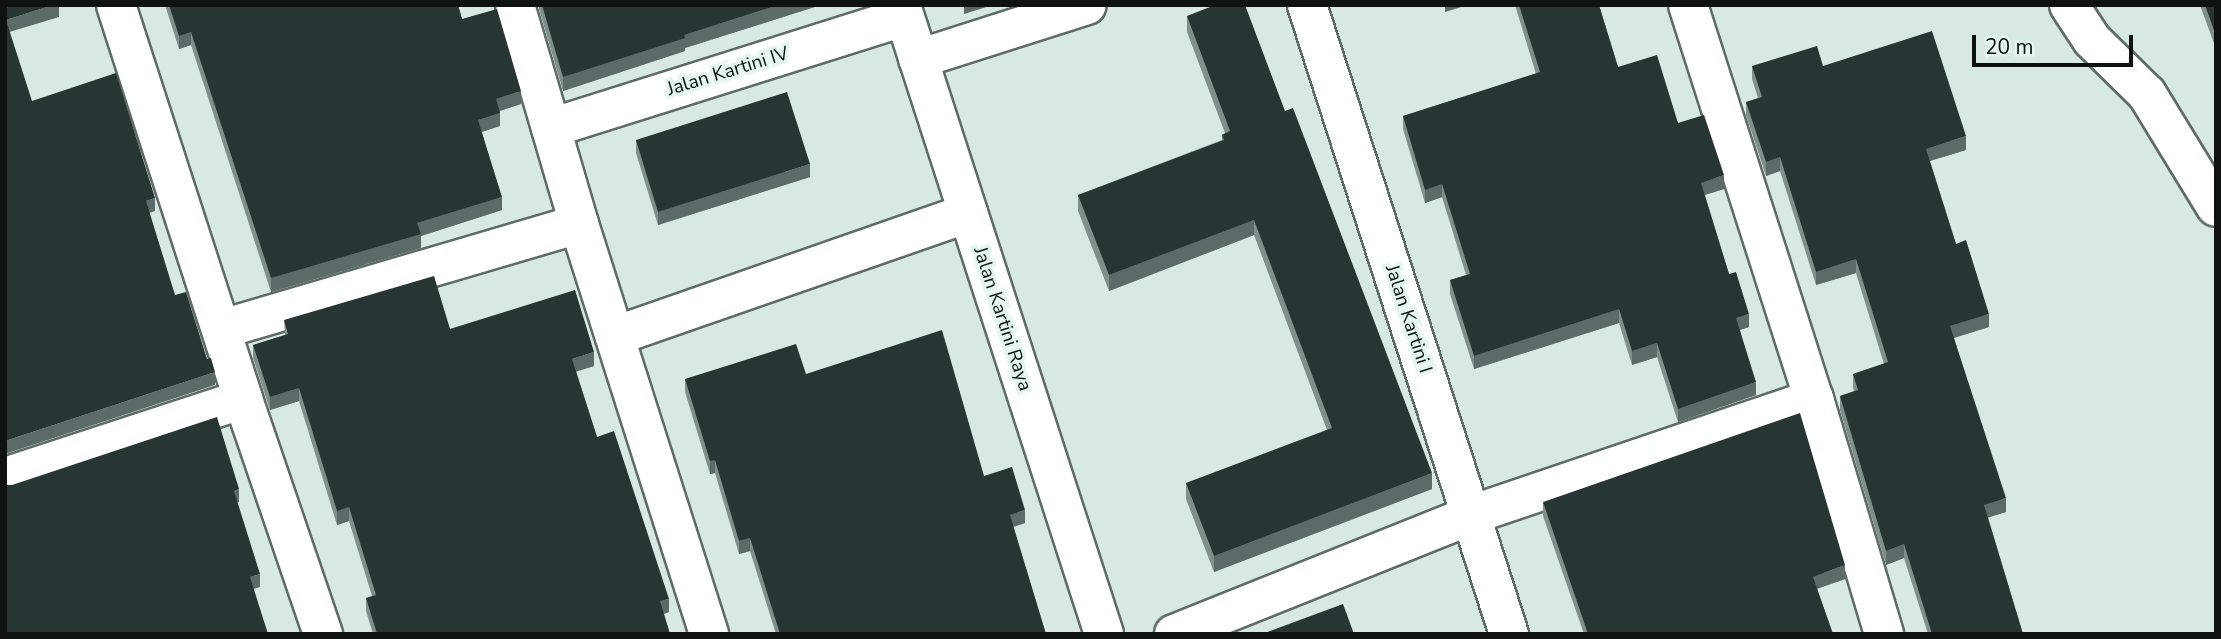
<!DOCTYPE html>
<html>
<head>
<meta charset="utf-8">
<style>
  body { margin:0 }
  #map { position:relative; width:2221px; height:639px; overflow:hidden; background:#d8e8e2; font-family:"Nunito Sans",sans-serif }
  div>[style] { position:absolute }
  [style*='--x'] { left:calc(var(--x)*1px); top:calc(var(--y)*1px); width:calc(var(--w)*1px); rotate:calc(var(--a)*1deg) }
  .roads { filter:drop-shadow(2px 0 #5e6c66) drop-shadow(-2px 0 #5e6c66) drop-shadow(0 2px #5e6c66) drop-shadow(0 -2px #5e6c66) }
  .minor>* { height:38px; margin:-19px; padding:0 19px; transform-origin:19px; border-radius:19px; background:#fff }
  .wall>* { inset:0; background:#808e8c }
  .shaded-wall>* { inset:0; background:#5c6b69 }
  .building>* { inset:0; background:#273535 }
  span { translate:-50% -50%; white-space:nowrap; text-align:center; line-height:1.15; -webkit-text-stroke:7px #e5f5ef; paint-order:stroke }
  .street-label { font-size:19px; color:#0e1311 }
  .frame { position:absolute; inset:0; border:7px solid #0e1311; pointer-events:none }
  .scale { position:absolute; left:1972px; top:35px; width:161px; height:32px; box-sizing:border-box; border:4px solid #0e1311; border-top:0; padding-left:9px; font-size:21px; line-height:24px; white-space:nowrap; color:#0e1311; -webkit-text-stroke:5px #e5f5ef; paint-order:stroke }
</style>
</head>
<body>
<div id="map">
  <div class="roads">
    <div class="minor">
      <i style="--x:116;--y:5;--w:414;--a:72.1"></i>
      <i style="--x:243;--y:399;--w:248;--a:71.2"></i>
      <i style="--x:515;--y:5;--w:228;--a:73.7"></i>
      <i style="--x:579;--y:224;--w:430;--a:72.4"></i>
      <i style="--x:901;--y:5;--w:661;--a:72.11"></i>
      <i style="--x:1307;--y:5;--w:661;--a:72.2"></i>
      <i style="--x:1688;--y:5;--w:414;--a:72.3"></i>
      <i style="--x:1814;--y:399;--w:245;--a:73.4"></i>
      <i style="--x:2069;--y:5;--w:42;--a:56.7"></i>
      <i style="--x:2092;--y:40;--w:77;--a:44.5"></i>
      <i style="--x:2147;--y:94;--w:132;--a:58.6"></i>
      <i style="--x:918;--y:59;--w:177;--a:-17.7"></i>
      <i style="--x:551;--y:128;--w:370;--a:-17.5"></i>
      <i style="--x:222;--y:329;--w:372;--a:-16.4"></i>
      <i style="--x:615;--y:336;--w:374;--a:-19.2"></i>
      <i style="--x:5;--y:477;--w:250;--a:-18.1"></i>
      <i style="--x:1174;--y:634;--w:320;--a:-21.8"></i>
      <i style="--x:1471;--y:515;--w:362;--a:-18.7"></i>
    </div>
  </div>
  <div class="wall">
    <i style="clip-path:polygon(165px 5px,458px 5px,462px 19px,521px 104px,500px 111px,500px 126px,482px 132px,502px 210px,421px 236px,421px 248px,271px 292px,191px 45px,179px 49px)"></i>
    <i style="clip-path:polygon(539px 5px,821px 5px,685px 48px,685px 51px,563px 91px,539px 9px)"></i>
    <i style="clip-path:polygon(1515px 5px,1599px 5px,1618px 67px,1678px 123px,1724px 189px,1705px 195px,1729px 274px,1749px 327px,1740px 330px,1756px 395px,1678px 422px,1657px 357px,1632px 365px,1619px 323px,1474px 369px,1450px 294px,1450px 280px,1466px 275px,1442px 197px,1425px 203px,1403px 129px,1403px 116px,1536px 74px)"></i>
    <i style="clip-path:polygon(2200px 5px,2216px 5px,2216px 49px)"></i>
    <i style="clip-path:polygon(1187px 16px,1285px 111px,1432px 489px,1214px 572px,1186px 499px,1186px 483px,1327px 430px,1254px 235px,1109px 291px,1078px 211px,1078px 195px,1222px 140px,1222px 135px,1225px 133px,1187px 32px)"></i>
    <i style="clip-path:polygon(1752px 66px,1823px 66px,1966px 150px,1930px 161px,1956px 244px,1989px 327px,1954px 338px,2006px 512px,1988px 517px,2023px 634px,1928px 634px,1904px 558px,1886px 565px,1840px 410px,1840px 396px,1854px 391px,1853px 387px,1853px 374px,1884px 364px,1856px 273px,1816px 285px,1780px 171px,1766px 176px,1746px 115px,1746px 102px,1758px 98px,1752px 79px)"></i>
    <i style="clip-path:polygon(636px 140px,810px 177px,658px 225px,636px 153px)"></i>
    <i style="clip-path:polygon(284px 320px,450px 329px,594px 366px,576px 371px,597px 437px,669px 612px,664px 614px,670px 634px,373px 634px,366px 611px,366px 598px,372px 596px,349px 521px,337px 525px,299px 401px,270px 410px,253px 358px,253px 345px,285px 335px)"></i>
    <i style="clip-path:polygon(806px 374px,984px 476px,1025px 523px,1013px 527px,1046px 634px,776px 634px,750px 551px,739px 554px,715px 473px,710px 474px,685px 392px,685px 379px)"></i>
    <i style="clip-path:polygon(1543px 502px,1845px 579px,1817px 589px,1833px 634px,1584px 634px,1543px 516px)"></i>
  </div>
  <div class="shaded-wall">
    <i style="clip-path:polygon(53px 5px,59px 5px,59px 17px,6px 33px,6px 20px)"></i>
    <i style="clip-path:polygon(778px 5px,821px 5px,685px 48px,685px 51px,563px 91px,563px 77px,684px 35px)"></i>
    <i style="clip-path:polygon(964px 5px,993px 5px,964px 14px)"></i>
    <i style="clip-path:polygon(1445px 5px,1468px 5px,1445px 12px)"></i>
    <i style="clip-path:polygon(191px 32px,191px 45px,179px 49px,179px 36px)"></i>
    <i style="clip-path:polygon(521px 91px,521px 104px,496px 112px,496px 99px)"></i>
    <i style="clip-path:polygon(500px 113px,500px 126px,478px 133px,478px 120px)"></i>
    <i style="clip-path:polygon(1966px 136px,1966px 150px,1926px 162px,1926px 149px)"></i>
    <i style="clip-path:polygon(1780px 157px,1780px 171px,1766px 176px,1766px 162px)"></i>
    <i style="clip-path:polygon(810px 164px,810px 177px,658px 225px,658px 212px)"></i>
    <i style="clip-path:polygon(1724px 175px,1724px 189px,1701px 196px,1701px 183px)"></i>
    <i style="clip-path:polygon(1442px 184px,1442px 197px,1425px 203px,1425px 190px)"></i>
    <i style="clip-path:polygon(502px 197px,502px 210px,421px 236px,421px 248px,271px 292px,271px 278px,417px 223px)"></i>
    <i style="clip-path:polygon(155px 198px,155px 211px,146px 214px,146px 201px)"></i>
    <i style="clip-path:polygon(1254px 220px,1254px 235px,1109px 291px,1109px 275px)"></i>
    <i style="clip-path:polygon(1856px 259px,1856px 273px,1816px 285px,1816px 272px)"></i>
    <i style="clip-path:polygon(1619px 309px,1619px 323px,1474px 369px,1474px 356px)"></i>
    <i style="clip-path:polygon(1749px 314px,1749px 327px,1736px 331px,1736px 318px)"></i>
    <i style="clip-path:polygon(1989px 314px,1989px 327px,1950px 339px,1950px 326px)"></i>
    <i style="clip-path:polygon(1657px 343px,1657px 357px,1632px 365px,1632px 351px)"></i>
    <i style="clip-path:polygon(594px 352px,594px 366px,572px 373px,572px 359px)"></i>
    <i style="clip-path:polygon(215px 372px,215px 385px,5px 454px,5px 441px)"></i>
    <i style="clip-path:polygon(1756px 382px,1756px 395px,1678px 422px,1678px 409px)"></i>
    <i style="clip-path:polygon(299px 388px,299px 401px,270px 410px,270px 397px)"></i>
    <i style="clip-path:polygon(715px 460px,715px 473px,710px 474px,710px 461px)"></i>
    <i style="clip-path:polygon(1432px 473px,1432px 489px,1214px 572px,1214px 556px)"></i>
    <i style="clip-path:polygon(239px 489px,239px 502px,234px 504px,234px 491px)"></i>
    <i style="clip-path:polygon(2006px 498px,2006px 512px,1984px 519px,1984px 505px)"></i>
    <i style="clip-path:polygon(349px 507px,349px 521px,337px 525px,337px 511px)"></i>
    <i style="clip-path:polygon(1025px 510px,1025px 523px,1010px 528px,1010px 515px)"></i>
    <i style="clip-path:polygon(750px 538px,750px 551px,739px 554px,739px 541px)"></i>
    <i style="clip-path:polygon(1904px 544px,1904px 558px,1886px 565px,1886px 551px)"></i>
    <i style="clip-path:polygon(1845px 565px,1845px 579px,1813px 590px,1813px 577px)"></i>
    <i style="clip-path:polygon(260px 574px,260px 587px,250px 590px,250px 577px)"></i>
    <i style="clip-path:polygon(669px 599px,669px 612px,660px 615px,660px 601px)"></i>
  </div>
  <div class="building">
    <i style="clip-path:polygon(5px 5px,53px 5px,6px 20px,32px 101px,116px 73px,155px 198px,146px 201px,175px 295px,186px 292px,207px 359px,211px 358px,215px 372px,5px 441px)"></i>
    <i style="clip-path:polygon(169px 5px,458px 5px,462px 19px,497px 9px,521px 91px,496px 99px,500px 113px,478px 120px,502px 197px,417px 223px,421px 234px,271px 278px,191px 32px,179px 36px)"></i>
    <i style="clip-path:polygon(542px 5px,778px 5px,684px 35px,685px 38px,563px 77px)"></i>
    <i style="clip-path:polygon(1215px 5px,1245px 5px,1285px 111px,1293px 108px,1432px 473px,1214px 556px,1186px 483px,1332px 428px,1254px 220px,1109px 275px,1078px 195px,1224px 140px,1222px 135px,1230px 131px,1187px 16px)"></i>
    <i style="clip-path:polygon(1519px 5px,1599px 5px,1618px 67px,1657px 55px,1678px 123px,1704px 115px,1724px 175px,1701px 183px,1729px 274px,1736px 272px,1749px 314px,1736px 318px,1756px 382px,1678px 409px,1657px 343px,1632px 351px,1619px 309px,1474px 356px,1450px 280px,1470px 274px,1442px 184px,1425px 190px,1403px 116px,1540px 72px)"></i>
    <i style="clip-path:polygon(2205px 5px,2216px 5px,2216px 36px)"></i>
    <i style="clip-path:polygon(1932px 31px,1966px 136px,1926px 149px,1956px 244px,1966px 240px,1989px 314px,1950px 326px,2006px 498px,1984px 505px,2023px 634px,1932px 634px,1904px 544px,1886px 551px,1840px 396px,1858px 390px,1853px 374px,1888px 362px,1856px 259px,1816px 272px,1780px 157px,1766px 162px,1746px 102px,1762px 97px,1752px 66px,1817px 46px,1823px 66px)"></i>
    <i style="clip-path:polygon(787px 92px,810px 164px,658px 212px,636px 140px)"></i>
    <i style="clip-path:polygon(434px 276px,450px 329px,575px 290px,594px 352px,572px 359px,597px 437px,614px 431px,669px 599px,660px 601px,670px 634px,377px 634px,366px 598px,376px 595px,349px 507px,337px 511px,299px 388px,270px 397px,253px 345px,288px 334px,284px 320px)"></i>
    <i style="clip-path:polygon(942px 330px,984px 476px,1012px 467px,1025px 510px,1010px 515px,1046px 634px,780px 634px,750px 538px,739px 541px,715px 460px,710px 461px,685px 379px,796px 344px,806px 374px)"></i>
    <i style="clip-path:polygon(1800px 413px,1845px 565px,1813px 577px,1833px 634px,1588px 634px,1543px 502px)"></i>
    <i style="clip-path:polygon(217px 417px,239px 489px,234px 491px,260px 574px,250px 577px,268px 634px,57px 634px,57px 633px,53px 634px,5px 634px,5px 485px,12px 485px)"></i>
    <i style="clip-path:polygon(1343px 604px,1354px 634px,1262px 634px)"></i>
  </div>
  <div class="street-label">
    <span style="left:728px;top:72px;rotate:-17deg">Jalan Kartini IV</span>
    <span style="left:1002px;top:319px;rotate:72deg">Jalan Kartini Raya</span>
    <span style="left:1408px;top:319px;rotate:72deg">Jalan Kartini I</span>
  </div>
  <div class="frame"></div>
  <div class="scale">20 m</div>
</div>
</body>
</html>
